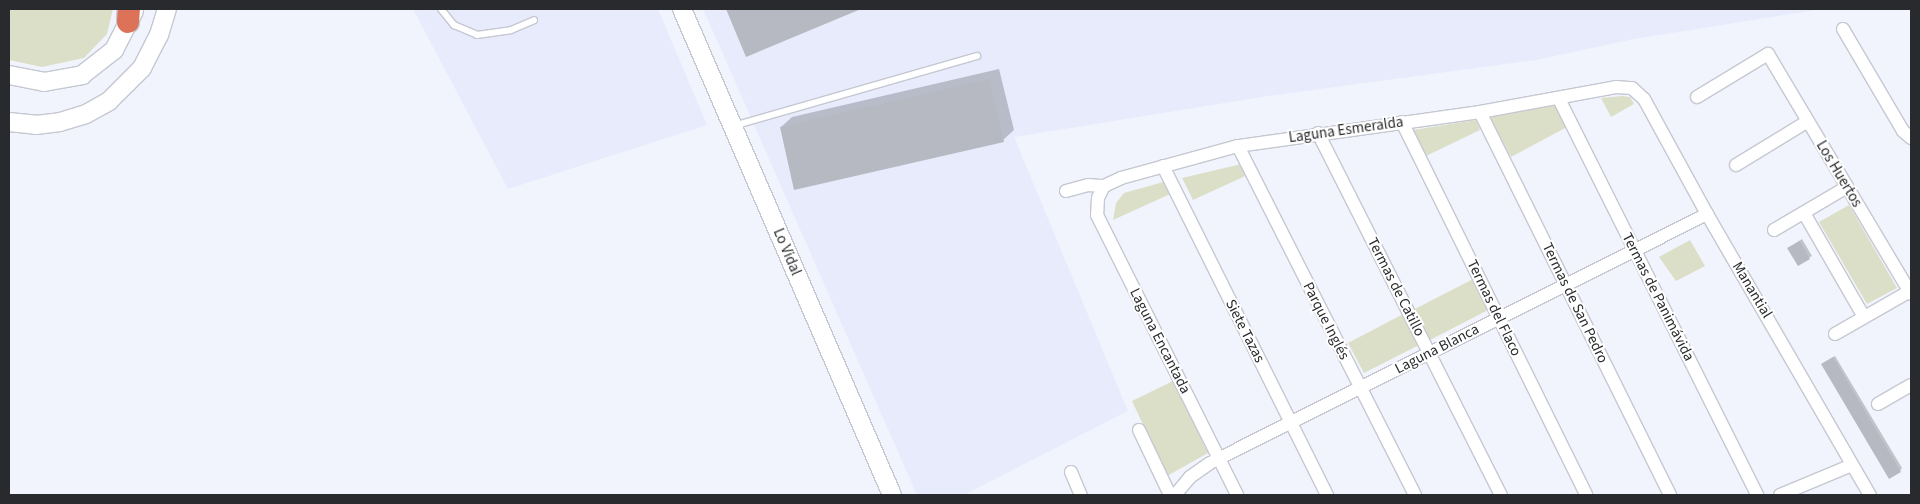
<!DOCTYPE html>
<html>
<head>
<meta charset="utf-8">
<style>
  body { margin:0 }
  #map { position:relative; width:1920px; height:504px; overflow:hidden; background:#f1f4fd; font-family:"Source Sans 3",sans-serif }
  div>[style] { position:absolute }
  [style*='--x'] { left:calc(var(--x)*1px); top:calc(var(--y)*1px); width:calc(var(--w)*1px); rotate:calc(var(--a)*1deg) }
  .built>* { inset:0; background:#e7ebfc }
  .green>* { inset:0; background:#dcdfc7 }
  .shadow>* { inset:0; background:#0003 }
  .building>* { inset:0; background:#b7b9c2 }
  .roads { filter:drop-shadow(1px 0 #c5c8d1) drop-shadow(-1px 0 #c5c8d1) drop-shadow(0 1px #c5c8d1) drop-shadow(0 -1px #c5c8d1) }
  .lane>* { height:6px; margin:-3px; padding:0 3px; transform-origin:3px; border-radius:3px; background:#fff }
  .street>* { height:12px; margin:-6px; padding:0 6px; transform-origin:6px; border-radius:6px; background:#fff }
  .secondary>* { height:18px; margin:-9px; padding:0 9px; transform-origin:9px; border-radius:9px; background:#fff }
  .highway>* { height:22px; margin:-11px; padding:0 11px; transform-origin:11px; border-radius:11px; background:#dc7257 }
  span { translate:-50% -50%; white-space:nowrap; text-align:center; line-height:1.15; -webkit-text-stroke:4px #fff; paint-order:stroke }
  .street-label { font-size:15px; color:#292a2d }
  .frame { position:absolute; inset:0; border:10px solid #292a2d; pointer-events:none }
</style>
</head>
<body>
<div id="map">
  <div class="built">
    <i style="clip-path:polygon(413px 9px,658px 9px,707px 125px,508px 189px)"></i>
    <i style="clip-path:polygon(703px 9px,1822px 9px,1634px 39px,1536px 60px,1268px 96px,1014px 137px,1128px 411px,964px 495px,917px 495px)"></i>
  </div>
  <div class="green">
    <i style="clip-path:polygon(9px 9px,113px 9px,107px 34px,84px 58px,42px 67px,9px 60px)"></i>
    <i style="clip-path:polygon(1622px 96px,1630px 97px,1634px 104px,1611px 117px,1601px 98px)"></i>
    <i style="clip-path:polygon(1558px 105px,1569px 126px,1511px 157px,1489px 115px)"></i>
    <i style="clip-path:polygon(1476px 120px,1480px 130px,1426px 156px,1413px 130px)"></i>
    <i style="clip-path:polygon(1250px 162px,1254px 172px,1193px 200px,1182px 178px)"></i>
    <i style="clip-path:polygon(1174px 179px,1179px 190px,1113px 220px,1116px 203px,1124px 193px)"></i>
    <i style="clip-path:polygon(1849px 205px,1897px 288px,1867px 304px,1819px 222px)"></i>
    <i style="clip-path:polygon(1690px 240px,1705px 266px,1676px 281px,1659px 257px)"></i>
    <i style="clip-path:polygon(1475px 278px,1490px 309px,1426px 342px,1411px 311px)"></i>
    <i style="clip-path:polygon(1407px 312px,1423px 343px,1364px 373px,1348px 343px)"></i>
    <i style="clip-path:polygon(1173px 381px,1208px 453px,1167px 476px,1132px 401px)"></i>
  </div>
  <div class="shadow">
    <i style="clip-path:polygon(727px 9px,853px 9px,747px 56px)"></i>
    <i style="clip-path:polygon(999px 69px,1014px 130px,1003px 140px,781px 127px,792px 117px)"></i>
    <i style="clip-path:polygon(1802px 239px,1812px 256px,1798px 264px,1791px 246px)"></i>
    <i style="clip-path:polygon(1835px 356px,1902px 468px,1900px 471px,1822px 364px)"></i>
  </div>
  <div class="building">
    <i style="clip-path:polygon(726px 9px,861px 9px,746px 57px)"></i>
    <i style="clip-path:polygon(989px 79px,1004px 142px,794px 190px,780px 127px)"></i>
    <i style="clip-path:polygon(1800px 241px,1810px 259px,1798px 266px,1787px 248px)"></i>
    <i style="clip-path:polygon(1833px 357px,1901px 472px,1889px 479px,1821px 364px)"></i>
  </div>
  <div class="roads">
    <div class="lane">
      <i style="--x:441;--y:9;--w:21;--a:51"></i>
      <i style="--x:454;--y:25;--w:25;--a:23"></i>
      <i style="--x:477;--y:35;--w:34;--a:-8"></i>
      <i style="--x:511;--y:30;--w:25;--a:-23"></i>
      <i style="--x:733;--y:126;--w:254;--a:-16"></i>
    </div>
    <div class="street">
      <i style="--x:1843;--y:29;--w:118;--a:59.5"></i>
      <i style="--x:1903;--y:131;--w:11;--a:41"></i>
      <i style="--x:1697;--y:97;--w:83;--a:-31.2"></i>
      <i style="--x:1768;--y:54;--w:279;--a:59.2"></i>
      <i style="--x:1559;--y:99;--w:443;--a:63.4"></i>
      <i style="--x:1480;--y:112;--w:428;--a:63.6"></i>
      <i style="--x:1402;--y:122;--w:416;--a:63.7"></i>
      <i style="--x:1318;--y:133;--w:406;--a:63.2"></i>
      <i style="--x:1238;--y:146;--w:391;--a:63.1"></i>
      <i style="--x:1736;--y:165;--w:84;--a:-31.4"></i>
      <i style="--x:1163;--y:166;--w:368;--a:63.5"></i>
      <i style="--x:1104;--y:186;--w:13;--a:117"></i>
      <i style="--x:1098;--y:198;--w:17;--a:93"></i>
      <i style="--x:1097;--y:215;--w:313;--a:63.4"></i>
      <i style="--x:1066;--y:191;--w:23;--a:-15"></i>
      <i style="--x:1088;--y:185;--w:16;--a:4"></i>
      <i style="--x:1104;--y:186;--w:19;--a:-25"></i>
      <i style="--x:1121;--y:178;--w:121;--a:-15.3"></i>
      <i style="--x:1238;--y:146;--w:244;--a:-8"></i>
      <i style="--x:1480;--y:112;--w:138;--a:-10.4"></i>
      <i style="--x:1616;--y:87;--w:16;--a:4"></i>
      <i style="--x:1632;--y:88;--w:16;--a:43"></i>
      <i style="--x:1644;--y:99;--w:131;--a:61.3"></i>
      <i style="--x:1707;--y:214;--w:325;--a:59.9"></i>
      <i style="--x:1804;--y:213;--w:120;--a:60"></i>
      <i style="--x:1774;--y:230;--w:85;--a:-30.5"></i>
      <i style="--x:1835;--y:334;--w:86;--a:-29.8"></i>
      <i style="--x:1878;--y:404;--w:38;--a:-30"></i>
      <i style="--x:1139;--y:430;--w:72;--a:64.5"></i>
      <i style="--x:1071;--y:472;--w:25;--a:67"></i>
      <i style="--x:1175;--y:495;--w:23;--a:-50"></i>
      <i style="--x:1190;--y:477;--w:24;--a:-35"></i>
      <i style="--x:1210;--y:463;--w:556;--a:-26.61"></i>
      <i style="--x:1780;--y:495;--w:78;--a:-22.6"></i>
    </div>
    <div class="secondary">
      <i style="--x:682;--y:9;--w:529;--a:66.63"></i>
      <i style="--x:9;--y:75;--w:36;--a:11"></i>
      <i style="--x:44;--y:82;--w:39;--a:-10"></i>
      <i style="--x:82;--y:75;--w:41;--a:-38"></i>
      <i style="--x:114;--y:50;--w:44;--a:-62.9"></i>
      <i style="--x:9;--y:122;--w:27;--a:6"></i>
      <i style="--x:36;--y:125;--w:24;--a:-7"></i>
      <i style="--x:60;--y:122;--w:27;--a:-17"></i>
      <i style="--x:86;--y:114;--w:26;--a:-29"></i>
      <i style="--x:109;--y:101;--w:47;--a:-45"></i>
      <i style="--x:142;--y:68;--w:37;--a:-63"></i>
      <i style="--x:159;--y:35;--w:27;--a:-73"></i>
    </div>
    <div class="highway">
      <i style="--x:128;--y:22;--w:13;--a:-86"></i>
    </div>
  </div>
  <div class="street-label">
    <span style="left:1346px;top:130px;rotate:-8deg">Laguna Esmeralda</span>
    <span style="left:1839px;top:174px;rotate:59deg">Los Huertos</span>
    <span style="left:787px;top:252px;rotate:67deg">Lo Vidal</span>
    <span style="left:1396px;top:287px;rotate:63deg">Termas de Catillo</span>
    <span style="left:1752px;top:290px;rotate:59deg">Manantial</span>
    <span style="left:1658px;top:297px;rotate:63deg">Termas de Panimávida</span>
    <span style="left:1575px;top:303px;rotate:64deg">Termas de San Pedro</span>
    <span style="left:1494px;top:308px;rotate:64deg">Termas del Flaco</span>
    <span style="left:1326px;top:321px;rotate:63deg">Parque Inglés</span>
    <span style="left:1245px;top:331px;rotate:63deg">Siete Tazas</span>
    <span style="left:1160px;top:341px;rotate:63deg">Laguna Encantada</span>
    <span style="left:1437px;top:349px;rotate:-27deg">Laguna Blanca</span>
  </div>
  <div class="frame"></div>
</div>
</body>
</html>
